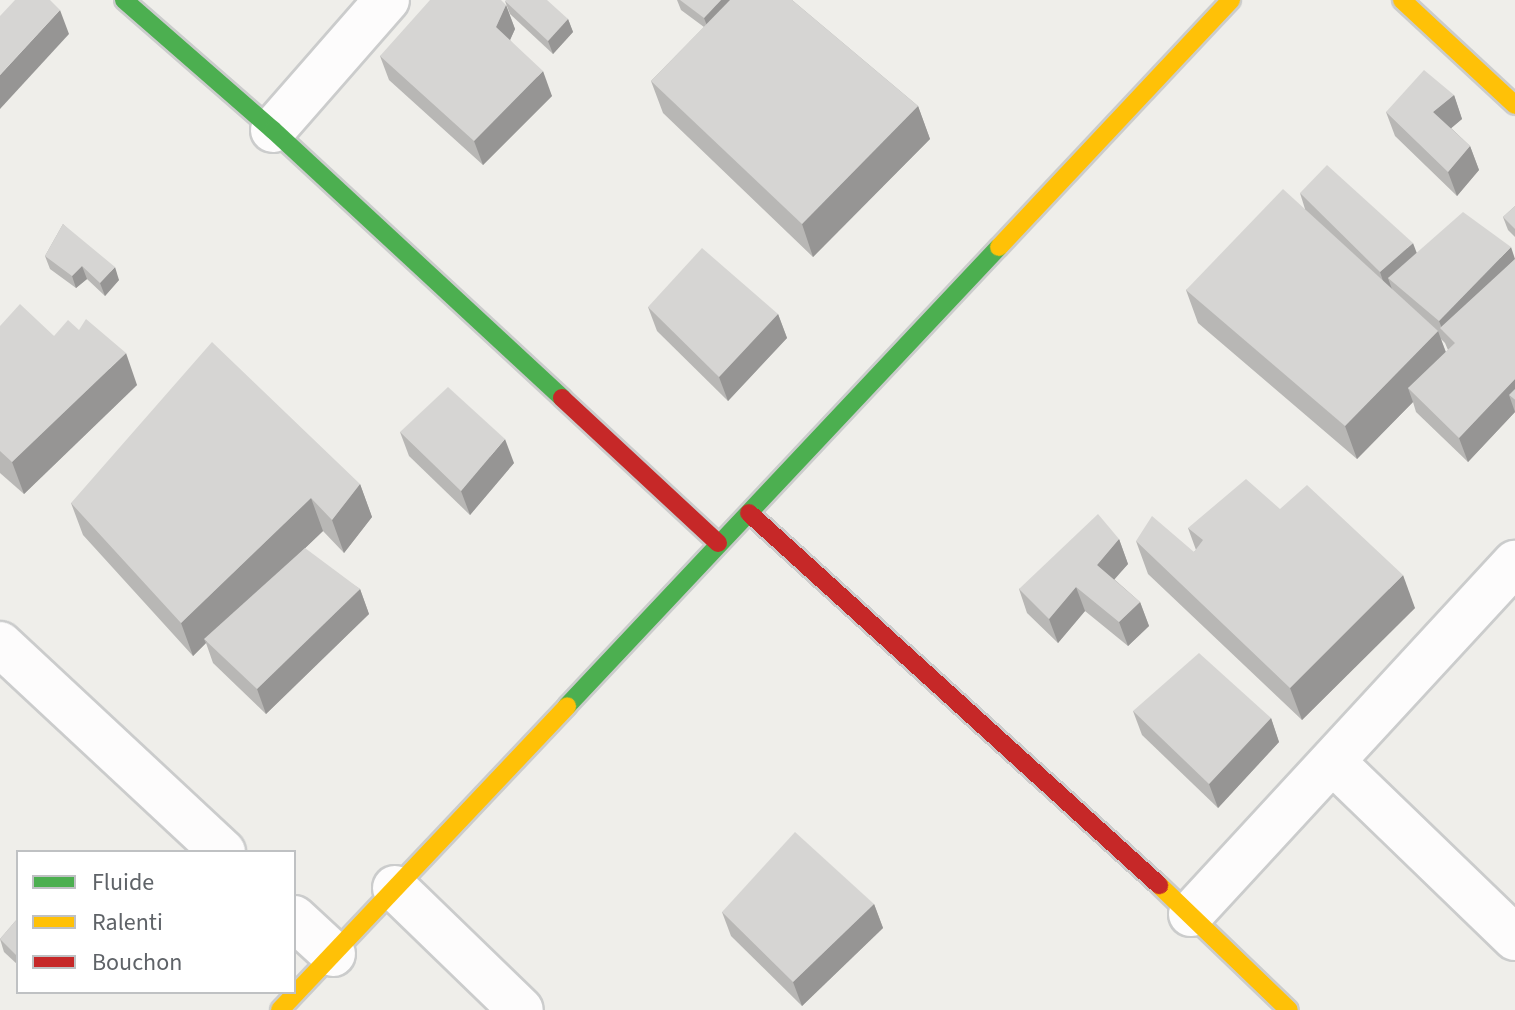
<!DOCTYPE html>
<html>
<head>
<meta charset="utf-8">
<style>
  body { margin:0 }
  #map { position:relative; width:1515px; height:1010px; overflow:hidden; background:#efeeea; font-family:"Source Sans 3",sans-serif }
  div>[style] { position:absolute }
  [style*='--x'] { left:calc(var(--x)*1px); top:calc(var(--y)*1px); width:calc(var(--w)*1px); rotate:calc(var(--a)*1deg) }
  .roads { filter:drop-shadow(2px 0 #cbcccc) drop-shadow(-2px 0 #cbcccc) drop-shadow(0 2px #cbcccc) drop-shadow(0 -2px #cbcccc) }
  .street>* { height:44px; margin:-22px; padding:0 22px; transform-origin:22px; border-radius:22px; background:#fdfcfc }
  .fast>* { height:18px; margin:-9px; padding:0 9px; transform-origin:9px; border-radius:9px; background:#4caf50 }
  .slow>* { height:18px; margin:-9px; padding:0 9px; transform-origin:9px; border-radius:9px; background:#ffc107 }
  .jam>* { height:18px; margin:-9px; padding:0 9px; transform-origin:9px; border-radius:9px; background:#c62828 }
  .wall>* { inset:0; background:#b8b7b5 }
  .shaded-wall>* { inset:0; background:#969594 }
  .building>* { inset:0; background:#d6d5d3 }
  span { translate:-50% -50%; white-space:nowrap; text-align:center; line-height:1.15; -webkit-text-stroke:8px #fff; paint-order:stroke }
  .legend { position:absolute; left:16px; top:850px; width:280px; height:144px; box-sizing:border-box; background:#fff; border:2px solid #bfc1c3; margin:0; padding:10px 14px; list-style:none; font-size:24px; color:#5f6368 }
  .legend li { display:flex; align-items:center; gap:16px; height:40px }
  .legend b { width:40px; border:2px solid #bfc1c3 }
</style>
</head>
<body>
<div id="map">
  <div class="roads">
    <div class="street">
      <i style="--x:273;--y:130;--w:173;--a:-48.8"></i>
      <i style="--x:0;--y:644;--w:305;--a:43"></i>
      <i style="--x:1334;--y:763;--w:252;--a:44"></i>
      <i style="--x:395;--y:888;--w:175;--a:44.1"></i>
      <i style="--x:1191;--y:914;--w:478;--a:-47.3"></i>
      <i style="--x:294;--y:918;--w:53;--a:42.7"></i>
    </div>
    <div class="fast">
      <i style="--x:124;--y:0;--w:198;--a:41.1"></i>
      <i style="--x:273;--y:130;--w:394;--a:42.8"></i>
      <i style="--x:567;--y:706;--w:630;--a:-46.74"></i>
    </div>
    <div class="slow">
      <i style="--x:1402;--y:0;--w:154;--a:42.9"></i>
      <i style="--x:999;--y:247;--w:339;--a:-46.8"></i>
      <i style="--x:1159;--y:885;--w:180;--a:43.9"></i>
      <i style="--x:280;--y:1010;--w:418;--a:-46.6"></i>
    </div>
    <div class="jam">
      <i style="--x:562;--y:398;--w:213;--a:42.9"></i>
      <i style="--x:749;--y:513;--w:554;--a:42.22"></i>
    </div>
  </div>
  <div class="wall">
    <i style="clip-path:polygon(677px 0,792px 0,918px 106px,930px 139px,813px 257px,663px 113px,651px 81px,704px 27px,681px 10px)"></i>
    <i style="clip-path:polygon(505px 1px,568px 19px,573px 32px,553px 54px,510px 14px)"></i>
    <i style="clip-path:polygon(506px 5px,515px 29px,510px 40px,552px 96px,483px 165px,389px 80px,380px 56px)"></i>
    <i style="clip-path:polygon(1454px 95px,1462px 119px,1451px 128px,1470px 146px,1479px 170px,1457px 196px,1395px 136px,1386px 112px)"></i>
    <i style="clip-path:polygon(evenodd,1300px 193px,1417px 253px,1515px 259px,1515px 412px,1468px 462px,1416px 412px,1413px 402px,1357px 459px,1198px 323px,1186px 290px,1305px 209px,1300px 193px,1441px 339px,1445px 343px,1448px 350px,1446px 352px,1441px 339px)"></i>
    <i style="clip-path:polygon(1515px 206px,1515px 237px,1508px 230px,1503px 217px)"></i>
    <i style="clip-path:polygon(63px 224px,119px 280px,105px 296px,87px 279px,76px 288px,50px 269px,45px 256px)"></i>
    <i style="clip-path:polygon(648px 307px,778px 314px,787px 338px,728px 401px,657px 331px)"></i>
    <i style="clip-path:polygon(0 326px,54px 336px,137px 385px,24px 494px,0 473px)"></i>
    <i style="clip-path:polygon(400px 432px,514px 463px,470px 515px,409px 456px)"></i>
    <i style="clip-path:polygon(360px 484px,372px 517px,344px 553px,323px 531px,302px 551px,360px 589px,369px 614px,266px 714px,213px 663px,206px 643px,193px 656px,83px 535px,71px 503px)"></i>
    <i style="clip-path:polygon(1280px 509px,1415px 608px,1302px 720px,1148px 574px,1136px 541px,1194px 552px,1196px 550px,1188px 528px)"></i>
    <i style="clip-path:polygon(1119px 539px,1128px 564px,1114px 579px,1140px 602px,1149px 626px,1128px 646px,1085px 611px,1058px 643px,1027px 613px,1019px 589px)"></i>
    <i style="clip-path:polygon(1133px 711px,1271px 718px,1279px 742px,1218px 808px,1142px 735px)"></i>
    <i style="clip-path:polygon(874px 904px,883px 928px,802px 1006px,731px 936px,722px 912px)"></i>
    <i style="clip-path:polygon(18px 918px,18px 965px,4px 952px,0 939px)"></i>
  </div>
  <div class="shaded-wall">
    <i style="clip-path:polygon(721px 0,738px 0,709px 31px,704px 18px)"></i>
    <i style="clip-path:polygon(506px 5px,515px 29px,505px 51px,496px 27px)"></i>
    <i style="clip-path:polygon(60px 10px,69px 34px,0 109px,0 75px)"></i>
    <i style="clip-path:polygon(568px 19px,573px 32px,553px 54px,548px 41px)"></i>
    <i style="clip-path:polygon(543px 71px,552px 96px,483px 165px,474px 141px)"></i>
    <i style="clip-path:polygon(1454px 95px,1462px 119px,1442px 136px,1433px 112px)"></i>
    <i style="clip-path:polygon(918px 106px,930px 139px,813px 257px,802px 224px)"></i>
    <i style="clip-path:polygon(1470px 146px,1479px 170px,1457px 196px,1448px 172px)"></i>
    <i style="clip-path:polygon(1413px 243px,1422px 267px,1388px 278px,1393px 292px,1388px 296px,1380px 272px)"></i>
    <i style="clip-path:polygon(1511px 247px,1515px 259px,1443px 331px,1439px 321px)"></i>
    <i style="clip-path:polygon(82px 266px,87px 279px,76px 288px,72px 276px)"></i>
    <i style="clip-path:polygon(115px 267px,119px 280px,105px 296px,100px 283px)"></i>
    <i style="clip-path:polygon(778px 314px,787px 338px,728px 401px,719px 377px)"></i>
    <i style="clip-path:polygon(1438px 331px,1450px 364px,1408px 388px,1413px 402px,1357px 459px,1345px 426px)"></i>
    <i style="clip-path:polygon(126px 353px,137px 385px,24px 494px,12px 462px)"></i>
    <i style="clip-path:polygon(1515px 379px,1515px 400px,1509px 395px,1515px 412px,1468px 462px,1459px 438px)"></i>
    <i style="clip-path:polygon(505px 439px,514px 463px,470px 515px,461px 491px)"></i>
    <i style="clip-path:polygon(360px 484px,372px 517px,344px 553px,332px 520px)"></i>
    <i style="clip-path:polygon(311px 498px,323px 531px,207px 642px,204px 639px,206px 643px,193px 656px,181px 623px)"></i>
    <i style="clip-path:polygon(1119px 539px,1128px 564px,1106px 589px,1097px 565px)"></i>
    <i style="clip-path:polygon(1403px 575px,1415px 608px,1302px 720px,1290px 688px)"></i>
    <i style="clip-path:polygon(1076px 587px,1085px 611px,1058px 643px,1049px 619px)"></i>
    <i style="clip-path:polygon(360px 589px,369px 614px,266px 714px,257px 689px)"></i>
    <i style="clip-path:polygon(1140px 602px,1149px 626px,1128px 646px,1119px 622px)"></i>
    <i style="clip-path:polygon(1271px 718px,1279px 742px,1218px 808px,1209px 784px)"></i>
    <i style="clip-path:polygon(874px 904px,883px 928px,802px 1006px,793px 982px)"></i>
  </div>
  <div class="building">
    <i style="clip-path:polygon(15px 0,50px 0,60px 10px,0 75px,0 16px)"></i>
    <i style="clip-path:polygon(430px 0,501px 0,506px 5px,496px 27px,543px 71px,474px 141px,380px 56px)"></i>
    <i style="clip-path:polygon(506px 0,547px 0,568px 19px,548px 41px,505px 1px)"></i>
    <i style="clip-path:polygon(680px 0,721px 0,704px 18px)"></i>
    <i style="clip-path:polygon(730px 0,792px 0,918px 106px,802px 224px,651px 81px)"></i>
    <i style="clip-path:polygon(1424px 70px,1454px 95px,1433px 112px,1470px 146px,1448px 172px,1386px 112px)"></i>
    <i style="clip-path:polygon(1327px 165px,1413px 243px,1380px 272px,1300px 193px)"></i>
    <i style="clip-path:polygon(1283px 189px,1438px 331px,1345px 426px,1186px 290px)"></i>
    <i style="clip-path:polygon(1515px 206px,1515px 229px,1503px 217px)"></i>
    <i style="clip-path:polygon(1463px 212px,1511px 247px,1439px 321px,1388px 278px)"></i>
    <i style="clip-path:polygon(63px 224px,115px 267px,100px 283px,82px 266px,72px 276px,45px 256px)"></i>
    <i style="clip-path:polygon(702px 248px,778px 314px,719px 377px,648px 307px)"></i>
    <i style="clip-path:polygon(1515px 259px,1515px 379px,1459px 438px,1408px 388px,1455px 343px,1440px 328px)"></i>
    <i style="clip-path:polygon(20px 304px,54px 336px,68px 320px,79px 330px,86px 319px,126px 353px,12px 462px,0 451px,0 326px)"></i>
    <i style="clip-path:polygon(212px 342px,360px 484px,332px 520px,311px 498px,181px 623px,71px 503px)"></i>
    <i style="clip-path:polygon(448px 387px,505px 439px,461px 491px,400px 432px)"></i>
    <i style="clip-path:polygon(1515px 389px,1515px 400px,1509px 395px)"></i>
    <i style="clip-path:polygon(1246px 479px,1280px 509px,1307px 485px,1403px 575px,1290px 688px,1136px 541px,1152px 516px,1194px 552px,1203px 540px,1188px 528px)"></i>
    <i style="clip-path:polygon(1098px 514px,1119px 539px,1097px 565px,1140px 602px,1119px 622px,1076px 587px,1049px 619px,1019px 589px)"></i>
    <i style="clip-path:polygon(305px 548px,360px 589px,257px 689px,204px 639px)"></i>
    <i style="clip-path:polygon(1199px 653px,1271px 718px,1209px 784px,1133px 711px)"></i>
    <i style="clip-path:polygon(795px 832px,874px 904px,793px 982px,722px 912px)"></i>
    <i style="clip-path:polygon(18px 918px,18px 957px,0 939px)"></i>
  </div>
  <ul class="legend">
  <li><b style="height:10px;background:#4caf50"></b>Fluide</li>
  <li><b style="height:10px;background:#ffc107"></b>Ralenti</li>
  <li><b style="height:10px;background:#c62828"></b>Bouchon</li>
  </ul>
</div>
</body>
</html>
